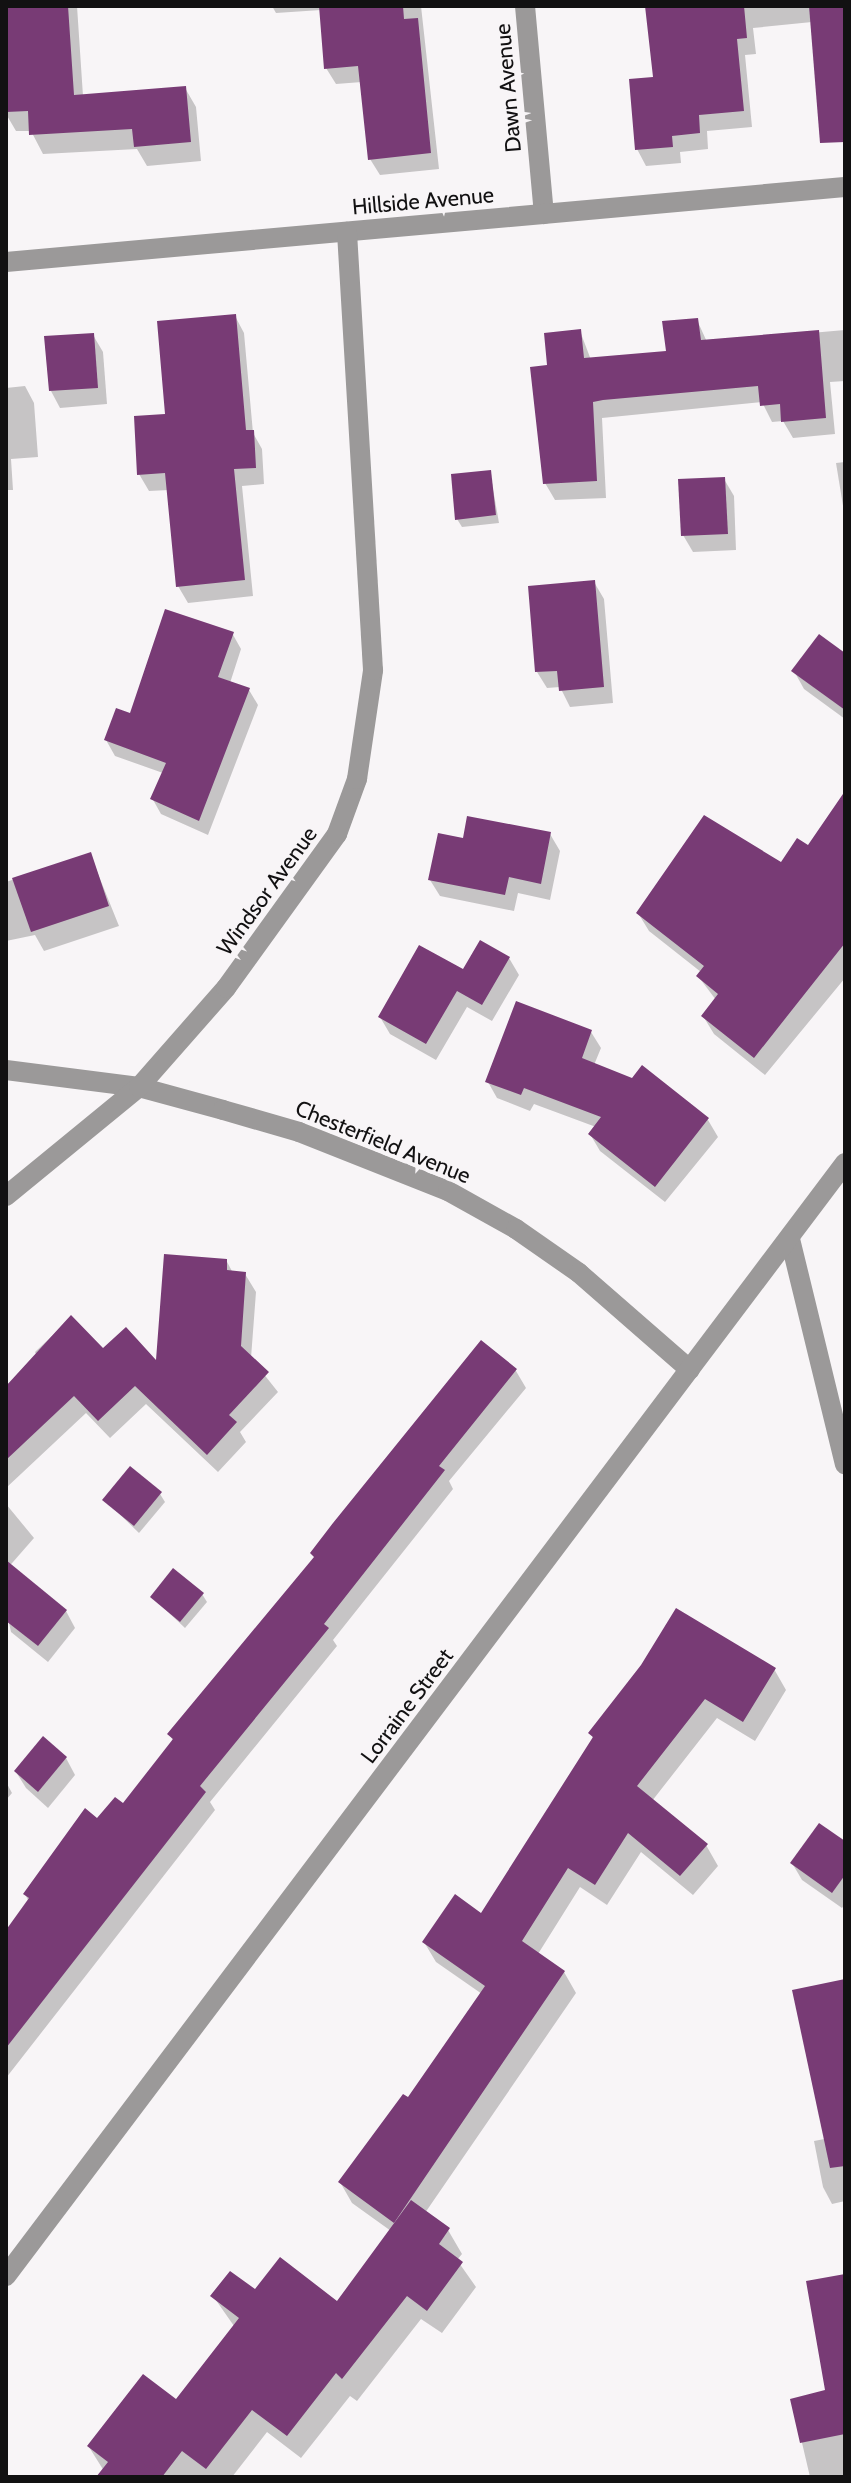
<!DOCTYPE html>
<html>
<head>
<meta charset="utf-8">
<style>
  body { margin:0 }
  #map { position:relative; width:851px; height:2483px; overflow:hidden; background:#f8f5f7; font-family:Cabin,sans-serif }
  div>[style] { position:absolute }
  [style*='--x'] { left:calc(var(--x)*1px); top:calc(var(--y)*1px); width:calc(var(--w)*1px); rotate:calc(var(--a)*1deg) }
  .shadow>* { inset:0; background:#0003 }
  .building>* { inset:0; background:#783b75 }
  .minor>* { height:20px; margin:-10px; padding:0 10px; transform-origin:10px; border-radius:10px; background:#9b9999 }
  span { translate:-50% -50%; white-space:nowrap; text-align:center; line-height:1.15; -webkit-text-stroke:8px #f8f5f7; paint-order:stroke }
  .street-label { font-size:22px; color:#121112 }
  .frame { position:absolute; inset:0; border:8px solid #121112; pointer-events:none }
</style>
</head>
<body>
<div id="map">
  <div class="shadow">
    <i style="clip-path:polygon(6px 6px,77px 6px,83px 96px,185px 88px,196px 107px,201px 161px,147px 166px,137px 149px,43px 154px,31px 131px,16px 131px,6px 114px)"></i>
    <i style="clip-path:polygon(272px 6px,421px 6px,439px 169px,380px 175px,370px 159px,362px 82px,336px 84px,326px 68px,321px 10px,276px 13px)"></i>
    <i style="clip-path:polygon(649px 6px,845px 6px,845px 115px,812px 22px,753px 28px,756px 54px,745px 55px,752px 127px,707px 131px,708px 149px,680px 152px,681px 163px,646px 166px,637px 149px,656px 79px)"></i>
    <i style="clip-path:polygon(235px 316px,244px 333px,253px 433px,262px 449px,264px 484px,242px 486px,253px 596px,188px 603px,178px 586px,169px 490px,149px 491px,139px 474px,167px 416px)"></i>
    <i style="clip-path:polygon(697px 320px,707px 342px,845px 330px,845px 381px,830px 382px,835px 434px,793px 438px,783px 421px,772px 422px,762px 402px,602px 418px,606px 498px,555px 500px,545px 483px,550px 367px,580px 331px,591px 360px,668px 353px)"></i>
    <i style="clip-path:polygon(93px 335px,103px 352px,107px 404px,60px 408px,51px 391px)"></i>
    <i style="clip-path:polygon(25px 386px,34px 403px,38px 457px,11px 459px,13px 490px,6px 490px,6px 388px)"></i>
    <i style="clip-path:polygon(845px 462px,845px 518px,836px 463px)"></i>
    <i style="clip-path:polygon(490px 472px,499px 523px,462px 527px,457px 519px)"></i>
    <i style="clip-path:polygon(724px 479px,734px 496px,736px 550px,693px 552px,683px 535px)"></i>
    <i style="clip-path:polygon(594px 582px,604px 599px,613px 703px,570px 707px,560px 687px,547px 688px,537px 672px)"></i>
    <i style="clip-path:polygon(232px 633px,241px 649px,230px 683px,249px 690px,258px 705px,208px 835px,161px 814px,152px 798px,163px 773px,115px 756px,106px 740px)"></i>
    <i style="clip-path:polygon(845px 655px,845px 719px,804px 689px,794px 671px)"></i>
    <i style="clip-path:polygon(845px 795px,845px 978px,765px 1075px,714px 1034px,703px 1016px,716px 1000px,698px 976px,701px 972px,649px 931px,638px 913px,782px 864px,808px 847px)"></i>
    <i style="clip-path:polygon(550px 834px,560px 851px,550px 900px,518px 893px,514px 911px,440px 896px,430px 880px,465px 840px)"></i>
    <i style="clip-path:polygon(90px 854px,119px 926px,44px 951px,35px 935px,6px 941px,6px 882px)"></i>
    <i style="clip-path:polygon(509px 958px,519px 975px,492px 1021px,467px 1007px,436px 1060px,390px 1034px,380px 1017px,464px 972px)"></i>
    <i style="clip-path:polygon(591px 1032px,601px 1048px,594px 1065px,633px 1080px,643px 1068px,708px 1120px,718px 1137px,665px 1202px,600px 1151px,590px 1134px,596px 1127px,534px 1104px,530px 1111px,497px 1098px,488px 1082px)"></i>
    <i style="clip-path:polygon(226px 1260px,233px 1273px,245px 1274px,256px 1292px,251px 1358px,278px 1392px,240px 1432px,246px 1442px,218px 1472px,146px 1404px,110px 1438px,86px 1413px,6px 1488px,6px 1388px,38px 1358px,35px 1352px,71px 1318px,103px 1351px,158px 1365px)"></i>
    <i style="clip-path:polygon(482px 1343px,516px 1371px,526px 1388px,449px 1481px,453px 1489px,333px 1640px,337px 1646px,210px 1802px,215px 1810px,6px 2078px,6px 1934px,29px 1902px,25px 1894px,97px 1821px,123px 1806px,174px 1742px,169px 1734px,316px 1558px)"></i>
    <i style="clip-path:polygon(160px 1494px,165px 1502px,139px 1533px,105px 1500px)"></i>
    <i style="clip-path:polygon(6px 1504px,34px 1538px,6px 1570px)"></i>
    <i style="clip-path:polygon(202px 1594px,207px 1602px,185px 1628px,152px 1597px)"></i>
    <i style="clip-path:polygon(6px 1609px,66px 1611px,75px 1628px,48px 1662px,11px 1632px)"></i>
    <i style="clip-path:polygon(774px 1669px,786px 1690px,755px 1741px,717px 1718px,652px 1801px,706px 1845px,718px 1866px,693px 1895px,641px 1852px,607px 1905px,580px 1887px,538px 1954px,564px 1972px,576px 1993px,425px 2213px,448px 2230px,462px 2254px,457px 2260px,476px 2287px,442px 2333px,421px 2319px,357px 2401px,350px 2396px,301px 2458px,267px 2432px,232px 2477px,99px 2477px,104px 2471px,89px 2447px,176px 2402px,234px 2326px,213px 2296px,255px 2292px,338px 2304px,391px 2231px,352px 2203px,340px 2182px,408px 2100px,482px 1994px,436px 1962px,424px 1942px,482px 1916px,594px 1740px,590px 1733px)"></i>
    <i style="clip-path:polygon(66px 1758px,75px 1775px,48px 1808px,26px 1788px,16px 1772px)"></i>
    <i style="clip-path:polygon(6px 1782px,12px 1793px,6px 1800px)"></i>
    <i style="clip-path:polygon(845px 1844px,845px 1904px,842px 1908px,802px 1880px,792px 1863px)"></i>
    <i style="clip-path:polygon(845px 2135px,845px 2201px,832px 2204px,823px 2187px,814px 2141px)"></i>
    <i style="clip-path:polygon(845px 2276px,845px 2477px,810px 2477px,792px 2400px,827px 2392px)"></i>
  </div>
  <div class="building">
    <i style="clip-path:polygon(6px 6px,68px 6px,74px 95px,186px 86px,191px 142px,134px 147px,132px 129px,29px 135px,28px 111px,6px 112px)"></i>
    <i style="clip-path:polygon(319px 6px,403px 6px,404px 19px,418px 18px,431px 153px,368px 160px,358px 66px,324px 69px)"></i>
    <i style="clip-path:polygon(645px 6px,744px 6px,747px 38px,737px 39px,744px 111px,699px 115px,700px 133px,672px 136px,673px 147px,635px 150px,629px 79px,653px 77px)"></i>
    <i style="clip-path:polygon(809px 6px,845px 6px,845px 142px,820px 143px)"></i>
    <i style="clip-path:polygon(236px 314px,246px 430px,254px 430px,256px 468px,234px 469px,245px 580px,176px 587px,165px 473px,137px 475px,134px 416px,165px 414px,157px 321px)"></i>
    <i style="clip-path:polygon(698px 318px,701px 340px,819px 330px,826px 418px,781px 422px,780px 404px,760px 406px,758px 386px,603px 400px,593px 402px,597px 481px,543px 484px,530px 367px,547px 365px,544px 333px,581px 329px,584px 358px,666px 351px,662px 321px)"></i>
    <i style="clip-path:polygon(94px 333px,98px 388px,49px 391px,44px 336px)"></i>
    <i style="clip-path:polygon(491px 470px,496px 515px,455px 520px,451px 474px)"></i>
    <i style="clip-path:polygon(725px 477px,728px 534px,681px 536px,678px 479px)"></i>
    <i style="clip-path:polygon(595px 580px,604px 687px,559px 691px,557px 671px,535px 672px,528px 586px)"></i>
    <i style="clip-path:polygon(165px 609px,234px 632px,218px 677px,250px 688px,199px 821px,150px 799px,166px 763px,104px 740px,116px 708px,130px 713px)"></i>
    <i style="clip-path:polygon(819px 634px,845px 653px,845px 710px,791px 671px)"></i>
    <i style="clip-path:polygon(845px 791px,845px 943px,754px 1058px,701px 1016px,718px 994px,696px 976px,704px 966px,636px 913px,704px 815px,781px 862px,797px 838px,808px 845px)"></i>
    <i style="clip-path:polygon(467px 816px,551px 832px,541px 884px,509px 877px,505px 895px,428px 880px,438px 833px,463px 838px)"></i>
    <i style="clip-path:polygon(91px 852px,109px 906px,31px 932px,12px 878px)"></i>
    <i style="clip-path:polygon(480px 940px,510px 957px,482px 1005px,457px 991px,426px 1044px,378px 1017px,419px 945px,463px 969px)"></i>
    <i style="clip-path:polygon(516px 1001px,592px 1030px,582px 1058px,632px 1078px,642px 1065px,709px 1118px,655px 1187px,588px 1134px,601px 1117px,524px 1088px,521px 1095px,485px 1082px)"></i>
    <i style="clip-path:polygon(164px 1254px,227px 1259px,227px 1270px,246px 1272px,241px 1346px,269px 1372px,229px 1415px,237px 1422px,207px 1455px,135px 1386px,98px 1421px,74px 1396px,6px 1460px,6px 1386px,71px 1315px,103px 1348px,126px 1327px,156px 1360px)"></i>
    <i style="clip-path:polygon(481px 1340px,517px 1369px,439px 1466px,445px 1470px,324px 1624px,329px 1628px,200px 1786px,206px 1792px,6px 2048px,6px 1930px,29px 1898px,23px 1894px,85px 1808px,97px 1818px,115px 1797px,123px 1803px,173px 1739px,167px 1734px,314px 1557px,310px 1553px,333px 1523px)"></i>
    <i style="clip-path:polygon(130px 1466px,162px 1492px,134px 1526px,102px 1500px)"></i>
    <i style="clip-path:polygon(6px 1560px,67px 1610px,38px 1646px,6px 1621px)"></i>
    <i style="clip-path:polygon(173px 1568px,204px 1593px,180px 1622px,150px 1597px)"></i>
    <i style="clip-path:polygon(676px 1608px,776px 1668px,743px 1722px,705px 1699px,637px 1786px,708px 1844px,680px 1876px,628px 1833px,595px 1885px,568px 1868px,522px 1941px,565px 1971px,394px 2223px,338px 2182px,403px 2094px,408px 2097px,485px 1986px,422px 1942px,455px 1894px,481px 1913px,593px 1737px,588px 1733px,641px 1665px)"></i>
    <i style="clip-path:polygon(43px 1736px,67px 1757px,38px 1792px,14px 1771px)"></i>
    <i style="clip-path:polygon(819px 1823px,845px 1841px,845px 1875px,832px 1893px,790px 1863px)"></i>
    <i style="clip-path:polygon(845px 1979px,845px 2166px,830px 2168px,792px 1990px)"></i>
    <i style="clip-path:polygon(411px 2200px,450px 2228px,439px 2244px,463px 2262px,427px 2311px,407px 2296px,342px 2379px,336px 2373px,287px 2436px,252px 2410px,206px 2469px,182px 2451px,162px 2477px,96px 2477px,108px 2462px,87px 2446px,143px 2374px,176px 2399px,239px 2318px,210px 2296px,230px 2271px,255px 2289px,280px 2257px,337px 2301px)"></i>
    <i style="clip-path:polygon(845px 2274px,845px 2434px,800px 2443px,790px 2399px,825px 2390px,806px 2281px)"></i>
  </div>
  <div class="minor">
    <i style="--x:525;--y:6;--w:209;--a:84.8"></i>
    <i style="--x:6;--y:262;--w:842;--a:-5.11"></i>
    <i style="--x:6;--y:1070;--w:134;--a:7.3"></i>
    <i style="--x:139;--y:1087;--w:87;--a:15.3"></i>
    <i style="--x:223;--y:1110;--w:79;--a:16.1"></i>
    <i style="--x:299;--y:1132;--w:160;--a:21.6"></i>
    <i style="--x:448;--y:1191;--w:78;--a:29.2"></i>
    <i style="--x:516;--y:1229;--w:77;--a:34.9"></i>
    <i style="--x:579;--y:1273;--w:147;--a:41.1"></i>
    <i style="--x:6;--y:1196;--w:172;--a:-39.3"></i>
    <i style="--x:139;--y:1087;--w:132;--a:-48.7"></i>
    <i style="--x:226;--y:988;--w:190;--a:-54.2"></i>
    <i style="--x:337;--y:834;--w:59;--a:-70"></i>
    <i style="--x:357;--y:779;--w:110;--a:-81.6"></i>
    <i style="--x:373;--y:670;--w:439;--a:-93.4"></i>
    <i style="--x:790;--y:1239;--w:232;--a:76.3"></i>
    <i style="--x:6;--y:2276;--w:1394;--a:-52.99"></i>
  </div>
  <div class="street-label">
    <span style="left:508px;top:88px;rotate:-95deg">Dawn Avenue</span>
    <span style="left:423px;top:201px;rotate:-5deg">Hillside Avenue</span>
    <span style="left:267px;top:891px;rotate:-54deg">Windsor Avenue</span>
    <span style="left:383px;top:1142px;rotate:22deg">Chesterfield Avenue</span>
    <span style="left:407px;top:1706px;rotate:-53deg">Lorraine Street</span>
  </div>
  <div class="frame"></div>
</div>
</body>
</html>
